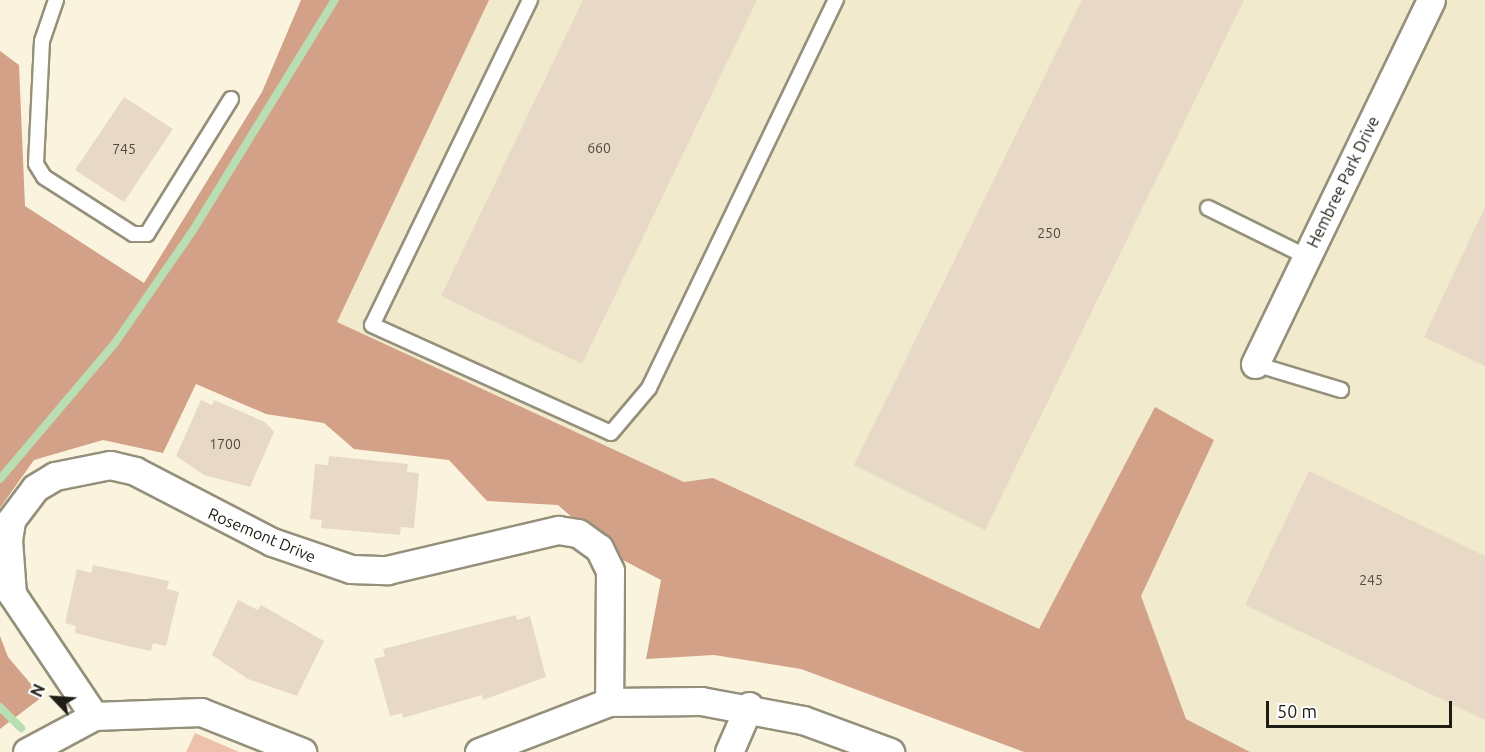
<!DOCTYPE html>
<html>
<head>
<meta charset="utf-8">
<style>
  body { margin:0 }
  #map { position:relative; width:1485px; height:752px; overflow:hidden; background:#faf4de; font-family:Ubuntu,sans-serif }
  div>[style] { position:absolute }
  [style*='--x'] { left:calc(var(--x)*1px); top:calc(var(--y)*1px); width:calc(var(--w)*1px); rotate:calc(var(--a)*1deg) }
  .built>* { inset:0; background:#f2eacd }
  .green>* { inset:0; background:#eec1ac }
  .forest>* { inset:0; background:#d3a188 }
  .stream>* { height:8px; margin:-4px; padding:0 4px; transform-origin:4px; border-radius:4px; background:#b9deb3 }
  .building>* { inset:0; background:#e8d8c6 }
  .roads { filter:drop-shadow(2px 0 #95907b) drop-shadow(-2px 0 #95907b) drop-shadow(0 2px #95907b) drop-shadow(0 -2px #95907b) }
  .lane>* { height:14px; margin:-7px; padding:0 7px; transform-origin:7px; border-radius:7px; background:#fff }
  .street>* { height:27px; margin:-13.5px; padding:0 13.5px; transform-origin:13.5px; border-radius:13.5px; background:#fff }
  span { translate:-50% -50%; white-space:nowrap; text-align:center; line-height:1.15; -webkit-text-stroke:5px #fff; paint-order:stroke }
  .number-label { font-size:14px; color:#504b40 }
  .number-label span { -webkit-text-stroke-width:0 }
  .street-label { font-size:16px; color:#1e1c14 }
  .north { position:absolute; left:24px; top:668px; width:60px; height:60px; -webkit-text-stroke:4px #fff; paint-order:stroke; rotate:295deg; font-size:16px; font-weight:700; line-height:24px; text-align:center; color:#1e1c14 }
  .north::after { content:''; display:block; margin:auto; width:21px; height:27px; background:#1e1c14; clip-path:polygon(50% 0,100% 100%,50% 72%,0 100%) }
  .scale { position:absolute; left:1266px; top:701px; width:186px; height:27px; box-sizing:border-box; border:3px solid #1e1c14; border-top:0; padding-left:8px; font-size:18px; line-height:21px; white-space:nowrap; color:#1e1c14; -webkit-text-stroke:4px #fff; paint-order:stroke }
</style>
</head>
<body>
<div id="map">
  <div class="built">
    <i style="clip-path:polygon(344px 0,1485px 0,1485px 752px,1180px 752px,179px 305px)"></i>
  </div>
  <div class="green">
    <i style="clip-path:polygon(195px 733px,239px 752px,186px 752px)"></i>
  </div>
  <div class="forest">
    <i style="clip-path:polygon(301px 0,489px 0,337px 322px,684px 482px,713px 478px,1039px 629px,1155px 407px,1214px 440px,1141px 596px,1186px 719px,1250px 752px,1024px 752px,801px 669px,714px 655px,646px 659px,661px 580px,617px 557px,558px 505px,487px 501px,449px 460px,354px 449px,324px 423px,266px 414px,196px 384px,163px 453px,103px 440px,34px 460px,0 508px,0 51px,19px 65px,25px 206px,144px 283px,262px 92px)"></i>
    <i style="clip-path:polygon(0 636px,8px 657px,42px 697px,0 729px)"></i>
  </div>
  <div class="stream">
    <i style="--x:0;--y:479;--w:178;--a:-49.8"></i>
    <i style="--x:115;--y:343;--w:135;--a:-55.3"></i>
    <i style="--x:192;--y:232;--w:273;--a:-58.4"></i>
    <i style="--x:0;--y:707;--w:30;--a:45"></i>
  </div>
  <div class="building">
    <i style="clip-path:polygon(583px 0,757px 0,582px 364px,441px 296px)"></i>
    <i style="clip-path:polygon(1082px 0,1244px 0,985px 530px,854px 465px)"></i>
    <i style="clip-path:polygon(124px 97px,173px 129px,124px 202px,75px 170px)"></i>
    <i style="clip-path:polygon(1485px 207px,1485px 366px,1424px 337px)"></i>
    <i style="clip-path:polygon(201px 400px,212px 405px,214px 400px,265px 422px,274px 432px,250px 487px,204px 475px,176px 456px)"></i>
    <i style="clip-path:polygon(329px 456px,408px 464px,407px 472px,419px 473px,414px 528px,401px 527px,400px 535px,321px 528px,322px 520px,310px 519px,315px 464px,328px 465px)"></i>
    <i style="clip-path:polygon(1309px 471px,1485px 556px,1485px 720px,1245px 605px)"></i>
    <i style="clip-path:polygon(93px 565px,169px 581px,167px 589px,179px 592px,166px 646px,153px 643px,151px 651px,119px 644px,75px 633px,76px 626px,65px 623px,77px 569px,91px 573px)"></i>
    <i style="clip-path:polygon(238px 600px,258px 610px,261px 605px,324px 641px,297px 696px,248px 679px,212px 655px)"></i>
    <i style="clip-path:polygon(516px 615px,517px 620px,530px 616px,546px 677px,483px 700px,482px 695px,403px 718px,402px 713px,390px 716px,374px 659px,385px 656px,383px 649px)"></i>
  </div>
  <div class="roads">
    <div class="lane">
      <i style="--x:56;--y:0;--w:43;--a:108.9"></i>
      <i style="--x:42;--y:41;--w:123;--a:92.8"></i>
      <i style="--x:36;--y:164;--w:15;--a:58"></i>
      <i style="--x:44;--y:177;--w:106;--a:32.6"></i>
      <i style="--x:133;--y:234;--w:14;--a:0"></i>
      <i style="--x:147;--y:234;--w:159;--a:-58.1"></i>
      <i style="--x:530;--y:0;--w:361;--a:115.9"></i>
      <i style="--x:372;--y:325;--w:262;--a:24.3"></i>
      <i style="--x:611;--y:433;--w:59;--a:-49.8"></i>
      <i style="--x:649;--y:388;--w:431;--a:-64.3"></i>
      <i style="--x:1208;--y:208;--w:110;--a:26.3"></i>
      <i style="--x:1255;--y:364;--w:90;--a:16.8"></i>
    </div>
    <div class="street">
      <i style="--x:1255;--y:364;--w:404;--a:-64.2"></i>
      <i style="--x:94;--y:716;--w:147;--a:-123.9"></i>
      <i style="--x:12;--y:594;--w:54;--a:-94.2"></i>
      <i style="--x:8;--y:540;--w:20;--a:-81"></i>
      <i style="--x:11;--y:520;--w:40;--a:-53"></i>
      <i style="--x:35;--y:488;--w:23;--a:-31"></i>
      <i style="--x:55;--y:476;--w:56;--a:-11.3"></i>
      <i style="--x:110;--y:465;--w:26;--a:13"></i>
      <i style="--x:135;--y:471;--w:154;--a:27.4"></i>
      <i style="--x:272;--y:542;--w:83;--a:18.9"></i>
      <i style="--x:351;--y:569;--w:36;--a:2"></i>
      <i style="--x:387;--y:570;--w:176;--a:-13.2"></i>
      <i style="--x:558;--y:530;--w:20;--a:9"></i>
      <i style="--x:578;--y:533;--w:26;--a:36"></i>
      <i style="--x:599;--y:548;--w:25;--a:64"></i>
      <i style="--x:610;--y:571;--w:131;--a:90.4"></i>
      <i style="--x:27;--y:752;--w:76;--a:-28.2"></i>
      <i style="--x:94;--y:716;--w:107;--a:-2.1"></i>
      <i style="--x:201;--y:712;--w:109;--a:21.6"></i>
      <i style="--x:479;--y:752;--w:139;--a:-21"></i>
      <i style="--x:609;--y:702;--w:92;--a:-0.6"></i>
      <i style="--x:701;--y:701;--w:104;--a:10.6"></i>
      <i style="--x:803;--y:720;--w:93;--a:20.2"></i>
      <i style="--x:729;--y:752;--w:50;--a:-66.5"></i>
    </div>
  </div>
  <div class="number-label">
    <span style="left:599px;top:148px">660</span>
    <span style="left:124px;top:149px">745</span>
    <span style="left:1049px;top:233px">250</span>
    <span style="left:225px;top:444px">1700</span>
    <span style="left:1371px;top:580px">245</span>
  </div>
  <div class="street-label">
    <span style="left:1343px;top:182px;rotate:-64deg">Hembree Park Drive</span>
    <span style="left:262px;top:535px;rotate:23deg">Rosemont Drive</span>
  </div>
  <div class="north">N</div>
  <div class="scale">50 m</div>
</div>
</body>
</html>
